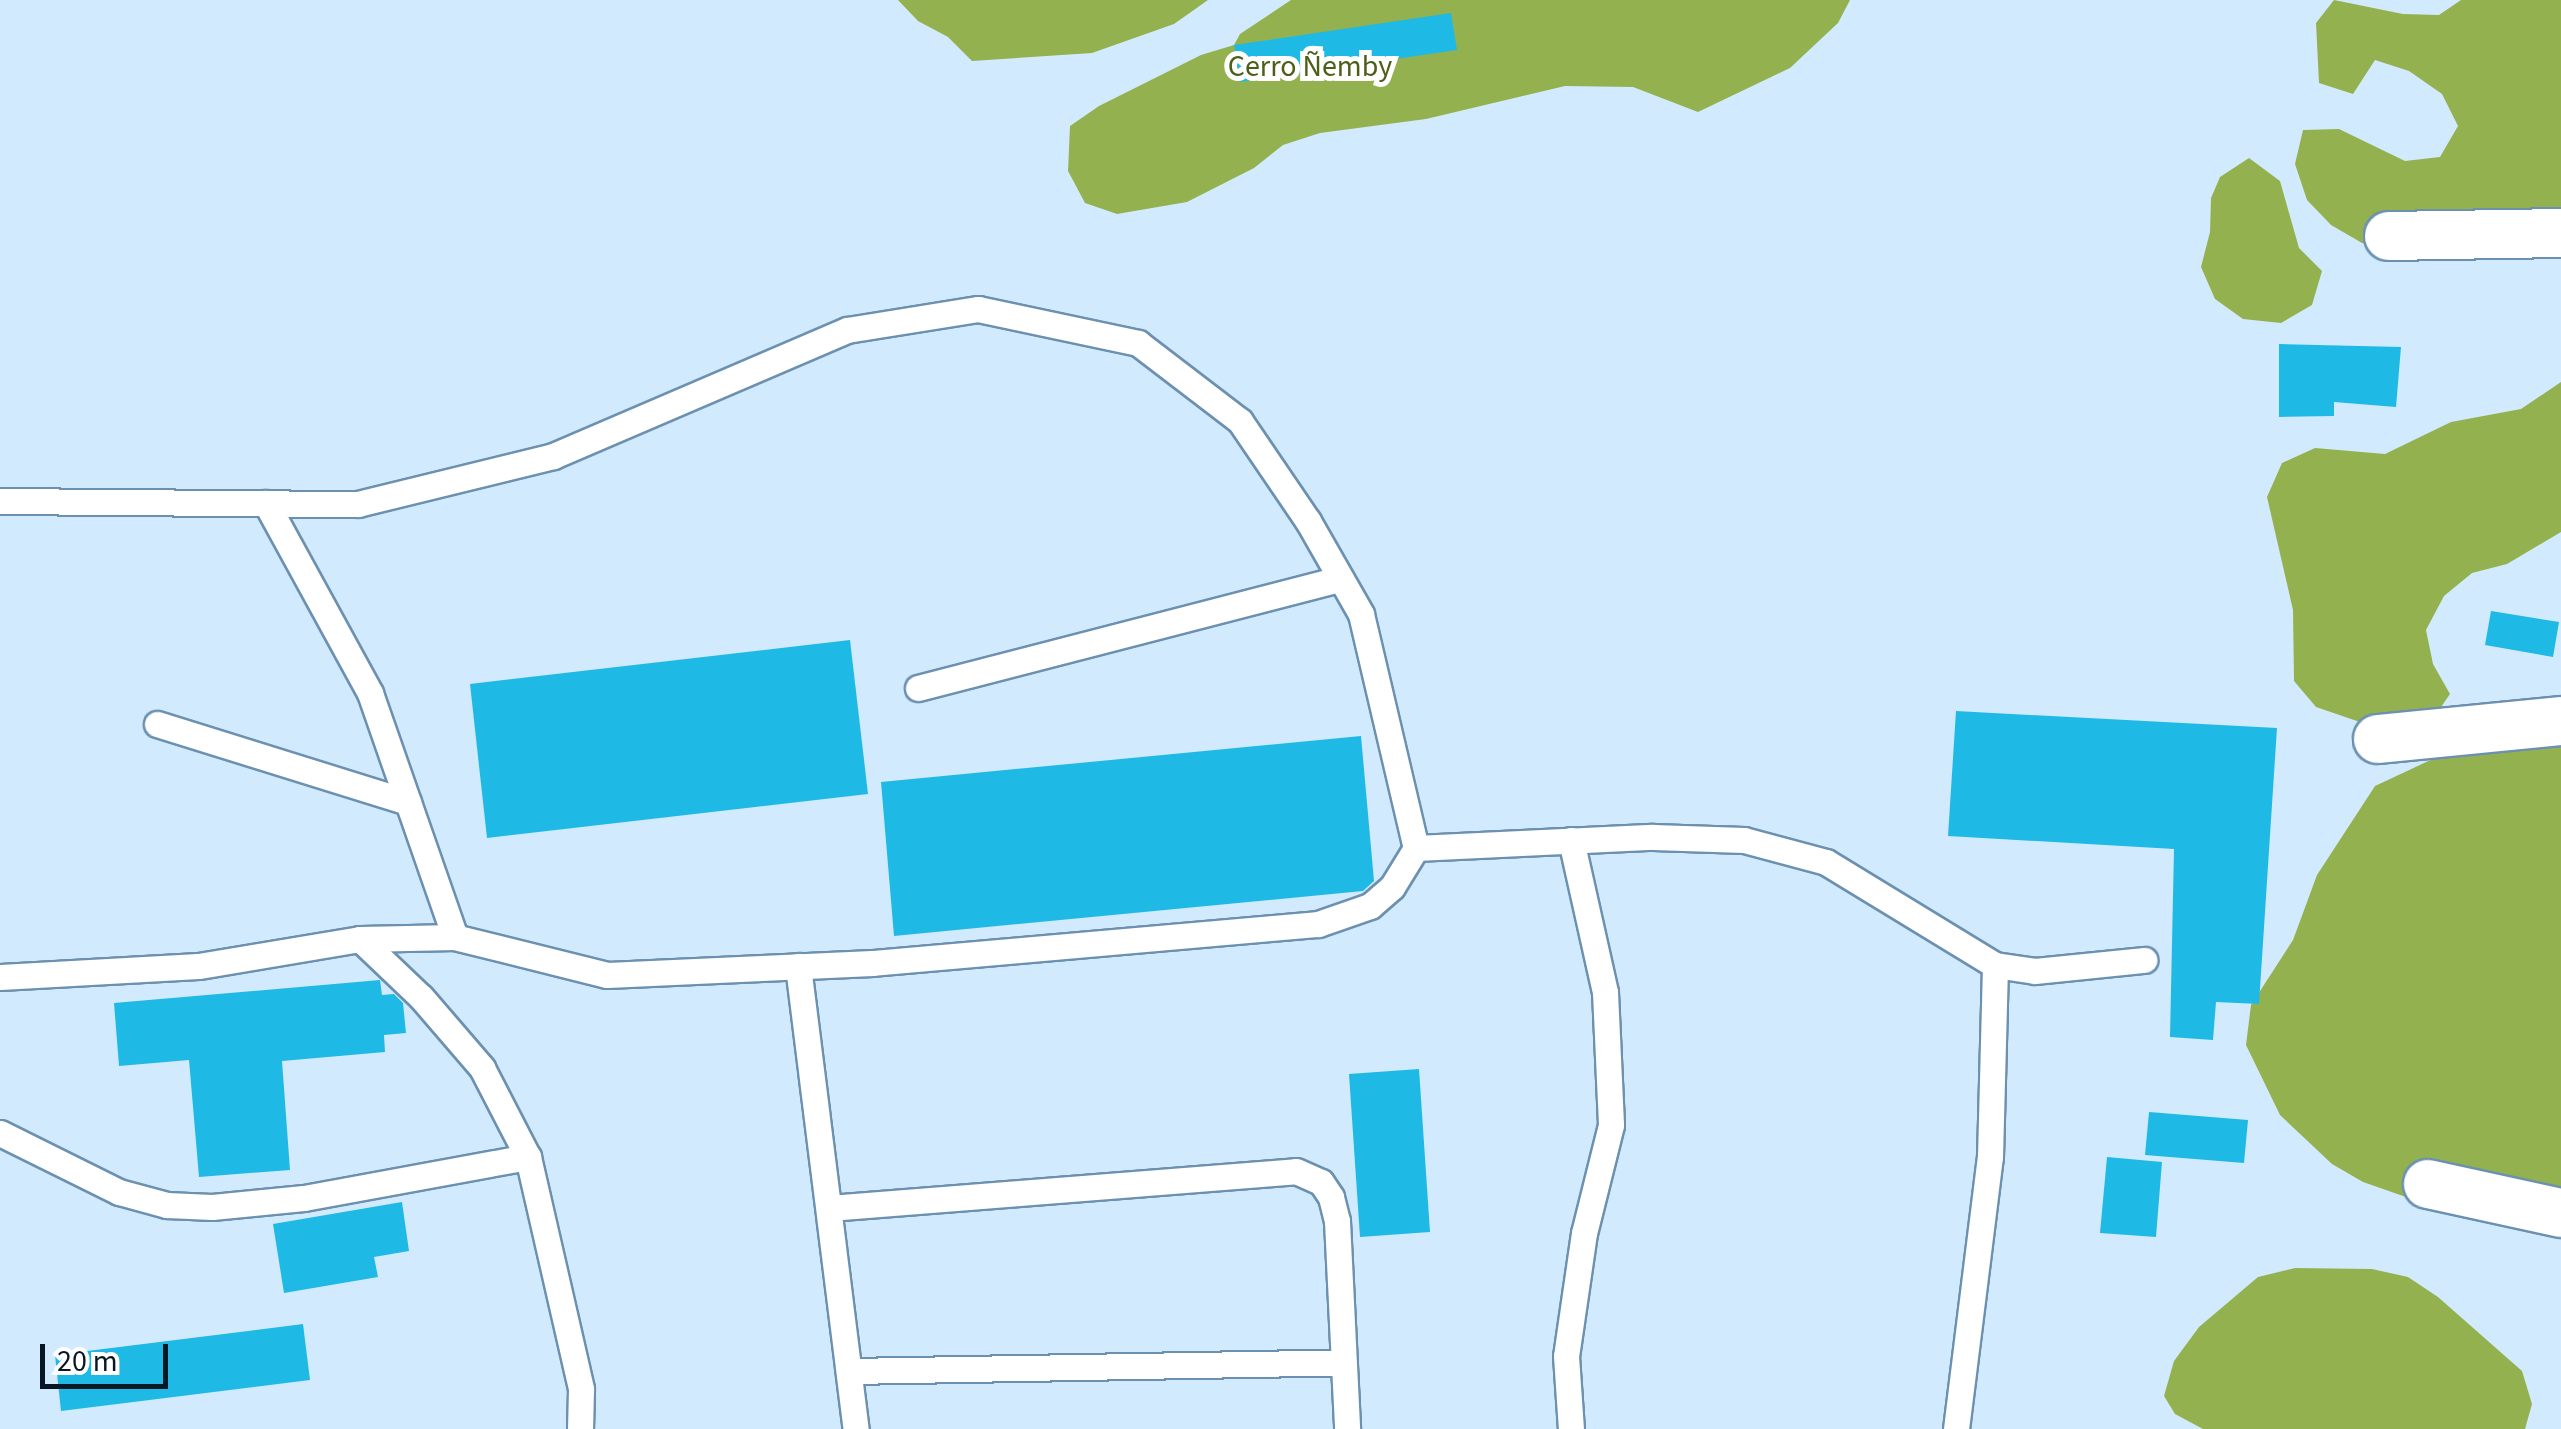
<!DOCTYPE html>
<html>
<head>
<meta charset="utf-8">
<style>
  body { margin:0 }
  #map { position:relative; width:2561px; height:1429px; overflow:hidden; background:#d2eafe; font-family:"Source Sans 3",sans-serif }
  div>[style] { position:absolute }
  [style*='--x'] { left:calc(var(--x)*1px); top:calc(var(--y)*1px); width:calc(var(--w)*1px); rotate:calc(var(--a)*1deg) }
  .forest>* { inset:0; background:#93b24f }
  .building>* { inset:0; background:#1fb9e5 }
  .roads { filter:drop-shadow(2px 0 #6c91b0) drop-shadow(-2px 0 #6c91b0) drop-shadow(0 2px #6c91b0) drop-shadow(0 -2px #6c91b0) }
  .service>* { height:25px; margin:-12.5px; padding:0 12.5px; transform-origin:12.5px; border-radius:12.5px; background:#fff }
  .minor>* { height:48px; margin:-24px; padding:0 24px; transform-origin:24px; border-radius:24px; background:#fff }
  span { translate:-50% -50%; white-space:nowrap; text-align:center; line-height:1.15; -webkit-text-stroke:10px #fff; paint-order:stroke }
  .park-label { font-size:30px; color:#4b5f19 }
  .scale { position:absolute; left:40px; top:1344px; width:128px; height:45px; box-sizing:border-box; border:5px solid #081723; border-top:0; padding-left:12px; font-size:30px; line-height:35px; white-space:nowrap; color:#081723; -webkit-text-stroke:8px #fff; paint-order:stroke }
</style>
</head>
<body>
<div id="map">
  <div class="forest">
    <i style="clip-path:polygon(898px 0,1208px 0,1174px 24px,1092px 53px,972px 61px,948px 37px,918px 21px)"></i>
    <i style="clip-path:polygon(1291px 0,1850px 0,1838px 23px,1790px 68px,1698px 112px,1633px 87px,1565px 86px,1426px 119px,1320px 133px,1283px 145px,1254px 168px,1187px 202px,1117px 214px,1085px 203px,1068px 171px,1070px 126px,1099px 106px,1201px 55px,1234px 45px,1240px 34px)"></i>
    <i style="clip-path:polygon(2334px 0,2403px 14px,2439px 15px,2461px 0,2561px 0,2561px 228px,2399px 246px,2362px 243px,2331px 225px,2307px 200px,2295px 164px,2303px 130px,2339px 129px,2405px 161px,2440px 157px,2458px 126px,2442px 94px,2409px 71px,2375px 60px,2353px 94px,2319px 83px,2316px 23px)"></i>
    <i style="clip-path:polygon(2249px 158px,2280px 181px,2299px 248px,2322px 271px,2312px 305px,2281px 323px,2243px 319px,2215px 299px,2201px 267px,2210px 232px,2211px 198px,2220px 177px)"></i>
    <i style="clip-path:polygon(2561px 382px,2561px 532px,2507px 564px,2472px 573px,2444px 596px,2426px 630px,2433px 664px,2450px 694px,2428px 726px,2389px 732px,2316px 707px,2294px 681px,2293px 610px,2267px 497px,2282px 463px,2315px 448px,2385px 454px,2451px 422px,2521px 409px)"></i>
    <i style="clip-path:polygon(2561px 718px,2561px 1205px,2469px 1219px,2363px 1182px,2332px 1164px,2280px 1115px,2246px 1045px,2251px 1005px,2293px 940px,2317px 875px,2375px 786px,2486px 734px)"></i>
    <i style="clip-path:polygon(2295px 1268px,2372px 1269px,2408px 1277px,2438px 1297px,2522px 1371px,2532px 1404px,2525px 1429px,2203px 1429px,2175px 1414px,2164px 1396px,2174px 1361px,2199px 1327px,2258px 1277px)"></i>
  </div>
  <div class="building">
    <i style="clip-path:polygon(1451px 13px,1457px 50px,1240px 82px,1234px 45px)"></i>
    <i style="clip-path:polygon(2279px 344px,2401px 347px,2396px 407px,2334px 402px,2334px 416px,2279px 417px)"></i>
    <i style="clip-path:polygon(2491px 611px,2559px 622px,2553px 657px,2485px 645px)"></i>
    <i style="clip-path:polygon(850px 640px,868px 794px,487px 838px,470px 684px)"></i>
    <i style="clip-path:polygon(1956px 711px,2277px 728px,2259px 1004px,2216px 1002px,2213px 1040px,2170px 1037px,2174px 849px,1948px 836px)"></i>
    <i style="clip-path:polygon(1361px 736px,1374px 881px,1363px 891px,894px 936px,881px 782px)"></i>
    <i style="clip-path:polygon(380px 980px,382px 995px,394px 994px,403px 1003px,406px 1033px,384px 1035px,385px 1052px,282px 1061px,290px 1170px,199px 1177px,189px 1060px,119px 1066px,114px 1003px)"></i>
    <i style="clip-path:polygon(1419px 1069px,1430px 1232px,1360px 1237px,1349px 1074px)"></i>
    <i style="clip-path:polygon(2149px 1112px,2248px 1120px,2244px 1163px,2145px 1155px)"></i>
    <i style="clip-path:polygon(2107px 1157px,2162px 1162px,2156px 1237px,2100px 1233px)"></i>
    <i style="clip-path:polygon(402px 1202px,409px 1251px,374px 1257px,378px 1277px,284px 1293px,273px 1224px)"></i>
    <i style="clip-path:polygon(303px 1324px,310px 1380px,61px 1411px,55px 1355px)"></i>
  </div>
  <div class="roads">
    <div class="service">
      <i style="--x:0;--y:501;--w:358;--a:0.5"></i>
      <i style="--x:358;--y:504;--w:201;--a:-13.8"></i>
      <i style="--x:553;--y:456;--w:320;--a:-23.2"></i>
      <i style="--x:847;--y:330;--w:133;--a:-9.1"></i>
      <i style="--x:978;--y:309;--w:164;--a:12"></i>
      <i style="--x:1138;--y:343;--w:128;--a:37.4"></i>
      <i style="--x:1240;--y:421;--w:121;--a:55.8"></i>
      <i style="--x:1308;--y:521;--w:107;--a:60.3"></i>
      <i style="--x:1361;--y:614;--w:240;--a:76.8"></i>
      <i style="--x:1416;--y:848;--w:46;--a:121.6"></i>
      <i style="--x:1392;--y:887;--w:29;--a:139"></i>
      <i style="--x:1370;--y:906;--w:55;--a:160.9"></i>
      <i style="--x:1318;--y:924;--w:448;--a:175"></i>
      <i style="--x:872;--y:963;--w:265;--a:177.4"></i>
      <i style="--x:607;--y:975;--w:157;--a:-166"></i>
      <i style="--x:455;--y:937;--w:95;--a:178.8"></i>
      <i style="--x:360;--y:939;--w:164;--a:170.5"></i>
      <i style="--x:198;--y:966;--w:198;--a:176.8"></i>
      <i style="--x:266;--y:503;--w:217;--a:61.3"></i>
      <i style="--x:370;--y:693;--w:258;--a:70.8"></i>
      <i style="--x:918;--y:688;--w:436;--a:-14.5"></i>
      <i style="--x:157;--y:724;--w:263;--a:17.3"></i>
      <i style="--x:1571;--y:840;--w:156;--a:77.4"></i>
      <i style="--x:1605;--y:992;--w:133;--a:87.4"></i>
      <i style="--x:1611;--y:1125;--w:111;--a:104"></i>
      <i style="--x:1584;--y:1233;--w:124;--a:98.3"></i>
      <i style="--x:1566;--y:1356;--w:73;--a:86.1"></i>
      <i style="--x:1416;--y:848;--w:237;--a:-2.7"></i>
      <i style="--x:1653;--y:837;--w:91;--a:1.9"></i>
      <i style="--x:1744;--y:840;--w:85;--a:15"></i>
      <i style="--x:1826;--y:862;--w:198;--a:31.4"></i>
      <i style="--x:1995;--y:965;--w:40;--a:8.5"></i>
      <i style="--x:2035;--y:971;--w:110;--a:-5.8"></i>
      <i style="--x:360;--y:939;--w:84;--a:43.6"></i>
      <i style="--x:421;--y:997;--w:94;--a:49.3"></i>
      <i style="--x:482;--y:1068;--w:100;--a:62.7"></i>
      <i style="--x:528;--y:1157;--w:238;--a:77.1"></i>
      <i style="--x:581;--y:1389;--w:40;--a:91.4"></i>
      <i style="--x:798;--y:966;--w:467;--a:82.9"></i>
      <i style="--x:0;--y:1133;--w:133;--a:26.4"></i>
      <i style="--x:119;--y:1192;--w:50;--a:15.2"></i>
      <i style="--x:167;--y:1205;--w:45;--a:2.5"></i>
      <i style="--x:212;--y:1207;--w:92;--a:-5.6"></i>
      <i style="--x:304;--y:1198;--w:228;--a:-10.4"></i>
      <i style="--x:829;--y:1208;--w:468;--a:-4.5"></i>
      <i style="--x:1296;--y:1171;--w:27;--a:24"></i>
      <i style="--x:1321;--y:1182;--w:18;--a:56"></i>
      <i style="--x:1331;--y:1197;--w:25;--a:76"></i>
      <i style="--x:1337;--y:1221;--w:208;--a:87.2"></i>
      <i style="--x:849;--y:1371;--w:493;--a:-1"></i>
      <i style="--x:1956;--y:1429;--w:274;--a:-82.9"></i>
      <i style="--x:1990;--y:1157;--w:192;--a:-88.5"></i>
    </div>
    <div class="minor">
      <i style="--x:2389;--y:236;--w:172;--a:-1"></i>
      <i style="--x:2378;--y:739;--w:184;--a:-5.6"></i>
      <i style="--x:2428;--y:1184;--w:136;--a:12.3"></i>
    </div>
  </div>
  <div class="park-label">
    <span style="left:1310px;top:67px">Cerro Ñemby</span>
  </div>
  <div class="scale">20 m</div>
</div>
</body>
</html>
